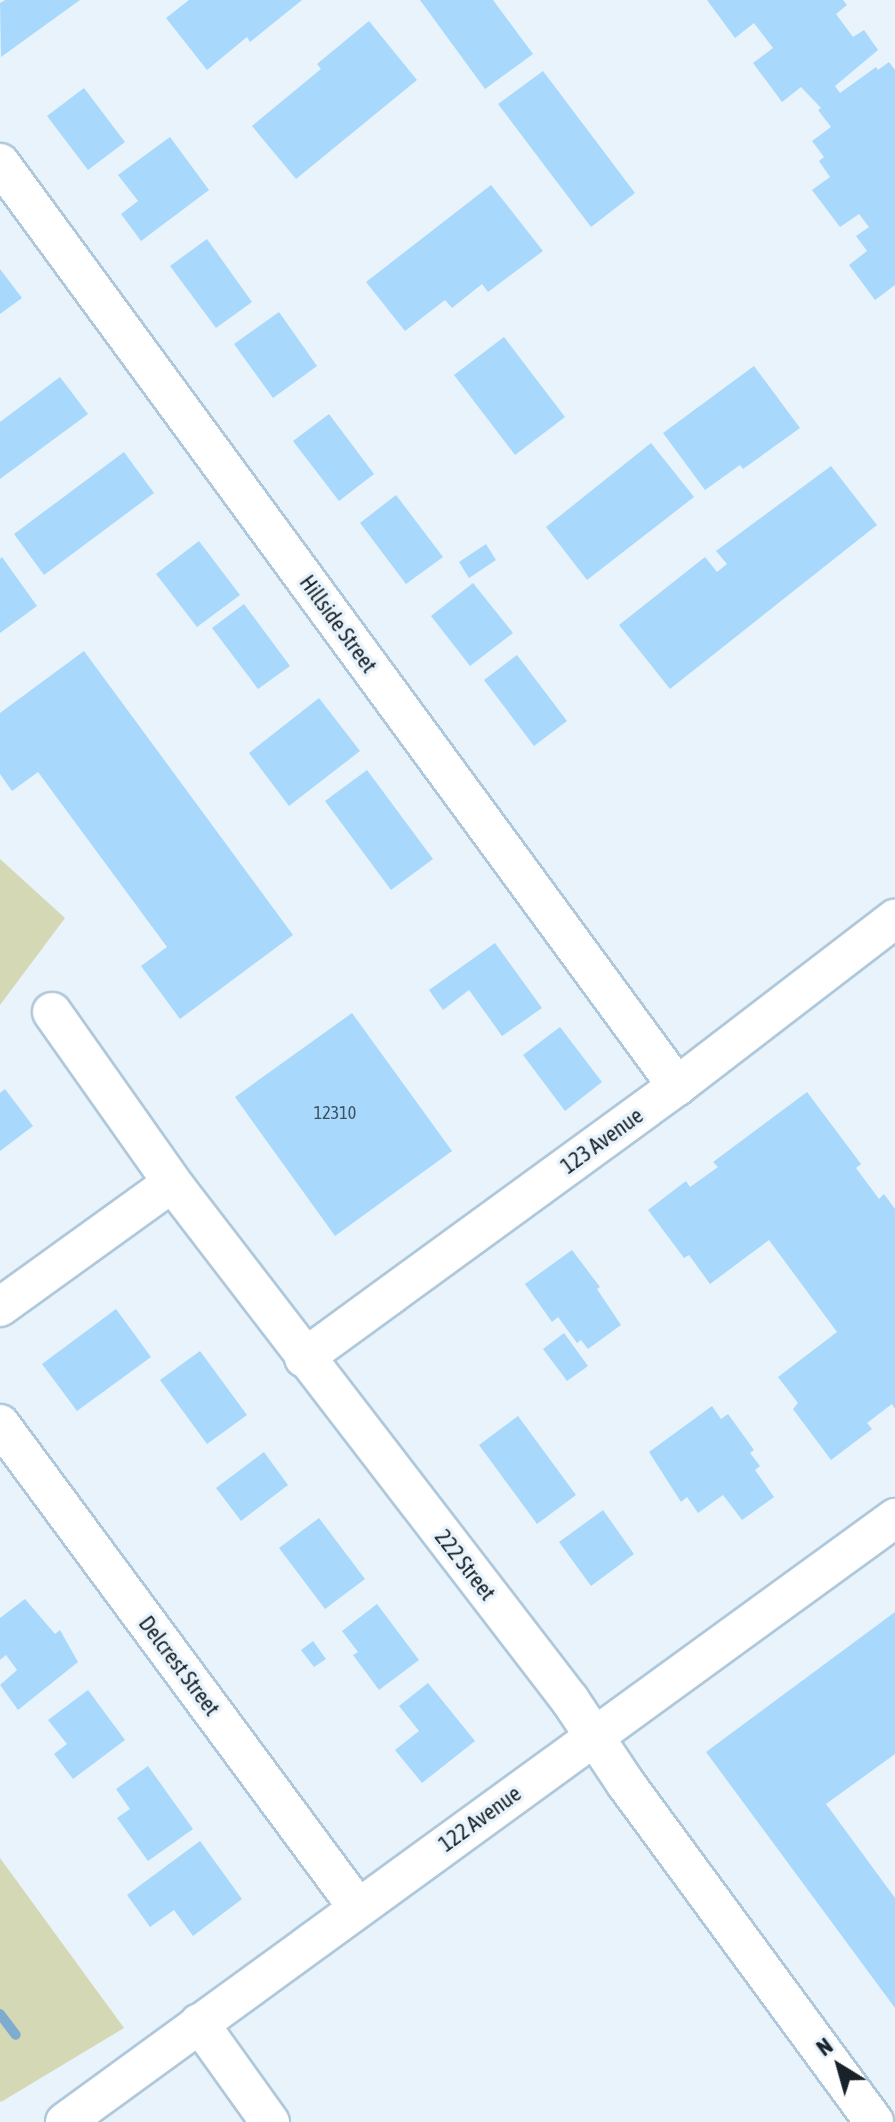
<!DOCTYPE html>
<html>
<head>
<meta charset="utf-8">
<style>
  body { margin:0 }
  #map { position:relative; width:895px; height:2122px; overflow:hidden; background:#e8f3fb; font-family:"Asap Condensed",sans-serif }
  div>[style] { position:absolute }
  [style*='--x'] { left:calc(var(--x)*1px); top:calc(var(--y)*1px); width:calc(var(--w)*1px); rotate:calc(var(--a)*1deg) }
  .green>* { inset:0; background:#d5d8b5 }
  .stream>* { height:10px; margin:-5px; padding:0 5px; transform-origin:5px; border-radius:5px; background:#7daccf }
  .building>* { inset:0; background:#a8d9fd }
  .roads { filter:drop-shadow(2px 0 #afc8db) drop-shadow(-2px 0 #afc8db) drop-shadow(0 2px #afc8db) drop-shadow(0 -2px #afc8db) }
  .minor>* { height:38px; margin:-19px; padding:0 19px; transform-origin:19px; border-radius:19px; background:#fff }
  span { translate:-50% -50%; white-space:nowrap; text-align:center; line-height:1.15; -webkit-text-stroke:7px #e8f3fb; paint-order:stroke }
  .number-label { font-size:18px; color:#3d505e }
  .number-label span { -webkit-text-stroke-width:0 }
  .street-label { font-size:22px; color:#192229 }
  .north { position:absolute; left:799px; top:2026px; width:80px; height:80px; -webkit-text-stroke:6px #e8f3fb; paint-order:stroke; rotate:323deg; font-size:22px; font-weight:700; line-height:32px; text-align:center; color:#192229 }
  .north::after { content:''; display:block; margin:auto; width:28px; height:36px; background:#192229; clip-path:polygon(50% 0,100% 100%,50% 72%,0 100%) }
</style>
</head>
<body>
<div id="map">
  <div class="green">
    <i style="clip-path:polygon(0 859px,65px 918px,0 1005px)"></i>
    <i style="clip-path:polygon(0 1858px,124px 2028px,1px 2102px,0 2101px)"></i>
  </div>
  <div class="stream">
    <i style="--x:0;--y:2014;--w:26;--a:53"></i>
  </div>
  <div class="building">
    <i style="clip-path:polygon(5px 0,80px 0,1px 57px,0 3px)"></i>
    <i style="clip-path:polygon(189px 0,302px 0,250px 42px,247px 37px,207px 70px,166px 18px)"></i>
    <i style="clip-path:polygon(420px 0,493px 0,533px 54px,485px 89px)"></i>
    <i style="clip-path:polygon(707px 0,843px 0,847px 5px,836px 14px,853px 37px,864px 30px,878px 50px,835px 86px,840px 93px,876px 67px,878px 70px,889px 62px,895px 70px,895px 285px,875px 300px,849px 265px,867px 251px,856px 236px,869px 227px,859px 214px,840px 227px,812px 190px,830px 177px,819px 161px,824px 157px,812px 141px,831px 127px,818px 110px,821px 108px,801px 87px,782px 102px,753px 63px,773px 48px,754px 23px,735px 38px)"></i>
    <i style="clip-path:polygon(369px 21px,417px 80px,296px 179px,252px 126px,321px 69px,317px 64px)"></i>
    <i style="clip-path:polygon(543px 71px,635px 193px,591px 227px,498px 104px)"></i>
    <i style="clip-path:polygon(84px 88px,125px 142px,88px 170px,47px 116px)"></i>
    <i style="clip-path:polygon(170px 137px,209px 190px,141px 241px,121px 214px,138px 201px,118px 175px)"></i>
    <i style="clip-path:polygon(491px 185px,543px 251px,488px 292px,482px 284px,452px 308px,445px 300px,405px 331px,366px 282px)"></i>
    <i style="clip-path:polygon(207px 239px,252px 302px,216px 328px,170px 266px)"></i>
    <i style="clip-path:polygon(0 269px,22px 298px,0 314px)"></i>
    <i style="clip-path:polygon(279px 312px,317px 366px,273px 398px,234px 344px)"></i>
    <i style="clip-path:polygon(504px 337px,565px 417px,515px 455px,454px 375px)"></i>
    <i style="clip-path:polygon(754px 366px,800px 428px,743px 469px,740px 465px,705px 490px,663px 433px)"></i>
    <i style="clip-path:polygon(60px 377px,88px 414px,0 479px,0 422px)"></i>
    <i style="clip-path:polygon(329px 414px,374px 474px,339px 501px,293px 441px)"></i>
    <i style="clip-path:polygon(651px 443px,694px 497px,587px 580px,546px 527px)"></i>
    <i style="clip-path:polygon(124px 452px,154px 493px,44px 575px,14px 534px)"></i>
    <i style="clip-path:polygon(831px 466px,877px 525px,670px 689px,619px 625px,705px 557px,717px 572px,727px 564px,716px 551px)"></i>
    <i style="clip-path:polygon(396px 495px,443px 557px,406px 584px,360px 523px)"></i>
    <i style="clip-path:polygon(199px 541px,240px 595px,197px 627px,156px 574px)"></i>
    <i style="clip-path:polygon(486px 544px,496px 560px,469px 578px,459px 562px)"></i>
    <i style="clip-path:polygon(2px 557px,37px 606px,0 633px,0 559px)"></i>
    <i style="clip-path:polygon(473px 583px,513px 633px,470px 666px,431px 616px)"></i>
    <i style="clip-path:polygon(244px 604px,290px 666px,258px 689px,212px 628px)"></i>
    <i style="clip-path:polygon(84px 651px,293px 935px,180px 1019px,141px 966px,167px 947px,38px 772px,12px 791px,0 774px,0 713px)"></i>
    <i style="clip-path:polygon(517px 655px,567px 721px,534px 746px,484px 680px)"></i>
    <i style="clip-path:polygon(319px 698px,360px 751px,289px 806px,249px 753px)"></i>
    <i style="clip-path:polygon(367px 770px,433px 859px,391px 890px,325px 801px)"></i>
    <i style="clip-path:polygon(495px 943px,542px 1008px,502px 1036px,469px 990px,443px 1010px,429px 990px)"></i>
    <i style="clip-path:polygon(352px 1013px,452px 1151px,335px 1236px,235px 1097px)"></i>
    <i style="clip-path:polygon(560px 1027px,602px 1082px,565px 1111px,523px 1055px)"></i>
    <i style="clip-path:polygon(5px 1089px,33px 1126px,0 1151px,0 1093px)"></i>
    <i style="clip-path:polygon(807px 1092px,861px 1164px,856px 1168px,879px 1199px,884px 1194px,895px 1209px,895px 1409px,892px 1404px,867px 1423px,872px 1429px,831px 1460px,793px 1409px,798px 1403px,778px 1377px,837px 1332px,769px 1240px,710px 1284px,689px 1255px,684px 1258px,648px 1210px,686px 1181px,690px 1187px,718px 1167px,713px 1162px)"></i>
    <i style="clip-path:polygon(572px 1250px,600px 1287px,597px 1289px,621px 1325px,588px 1349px,581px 1340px,577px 1343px,558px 1317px,552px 1322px,525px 1284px)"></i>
    <i style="clip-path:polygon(116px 1309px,151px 1357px,77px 1411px,42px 1364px)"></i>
    <i style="clip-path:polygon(564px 1333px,588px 1366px,567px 1381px,543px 1349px)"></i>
    <i style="clip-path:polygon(200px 1351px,247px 1415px,207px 1444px,160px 1380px)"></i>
    <i style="clip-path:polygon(712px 1406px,721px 1419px,728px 1414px,754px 1450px,750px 1453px,760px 1466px,755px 1470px,774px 1497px,742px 1520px,723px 1495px,698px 1513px,687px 1497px,681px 1502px,649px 1452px)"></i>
    <i style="clip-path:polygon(518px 1416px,576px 1495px,537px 1524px,479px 1445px)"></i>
    <i style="clip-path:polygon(264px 1452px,288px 1485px,241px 1521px,216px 1488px)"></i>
    <i style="clip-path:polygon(603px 1510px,634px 1554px,591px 1586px,559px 1542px)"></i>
    <i style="clip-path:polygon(319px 1518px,365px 1579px,325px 1609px,279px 1548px)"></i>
    <i style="clip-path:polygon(25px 1599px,55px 1634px,60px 1630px,78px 1662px,18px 1710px,0 1685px,17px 1670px,6px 1655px,0 1660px,0 1618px)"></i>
    <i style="clip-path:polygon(377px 1604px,419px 1660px,379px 1690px,353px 1655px,358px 1652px,342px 1631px)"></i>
    <i style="clip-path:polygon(895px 1612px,895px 1754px,826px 1804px,895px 1898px,895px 2008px,706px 1752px)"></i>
    <i style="clip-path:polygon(313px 1641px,326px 1659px,314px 1667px,301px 1650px)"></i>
    <i style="clip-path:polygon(428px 1683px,475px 1741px,422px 1783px,395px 1750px,419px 1731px,399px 1706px)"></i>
    <i style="clip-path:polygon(88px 1690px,125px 1740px,73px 1779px,54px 1754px,67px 1744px,48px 1720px)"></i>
    <i style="clip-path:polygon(148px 1766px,193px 1829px,148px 1861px,117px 1818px,130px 1809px,116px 1789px)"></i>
    <i style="clip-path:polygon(200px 1841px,242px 1899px,193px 1936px,174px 1910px,150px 1927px,127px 1895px)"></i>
  </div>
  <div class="roads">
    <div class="minor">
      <i style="--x:0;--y:163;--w:1145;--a:53.74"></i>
      <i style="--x:52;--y:1012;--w:217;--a:54.8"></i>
      <i style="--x:177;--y:1189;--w:645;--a:52.44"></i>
      <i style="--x:570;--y:1700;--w:101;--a:56.3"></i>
      <i style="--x:626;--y:1784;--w:419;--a:53.7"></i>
      <i style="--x:0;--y:1307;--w:212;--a:-35.8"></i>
      <i style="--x:304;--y:1358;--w:462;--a:-36.1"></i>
      <i style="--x:677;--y:1086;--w:275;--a:-37.5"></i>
      <i style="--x:0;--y:1424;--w:602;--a:53.51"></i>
      <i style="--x:199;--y:2023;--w:122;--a:54.4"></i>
      <i style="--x:65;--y:2122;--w:1027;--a:-36.04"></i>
    </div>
  </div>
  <div class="number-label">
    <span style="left:335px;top:1113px">12310</span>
  </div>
  <div class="street-label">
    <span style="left:338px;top:624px;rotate:54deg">Hillside Street</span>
    <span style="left:602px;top:1141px;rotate:-36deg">123 Avenue</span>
    <span style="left:465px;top:1565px;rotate:52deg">222 Street</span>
    <span style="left:179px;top:1666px;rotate:53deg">Delcrest Street</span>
    <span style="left:480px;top:1819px;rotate:-36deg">122 Avenue</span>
  </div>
  <div class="north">N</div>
</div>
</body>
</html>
